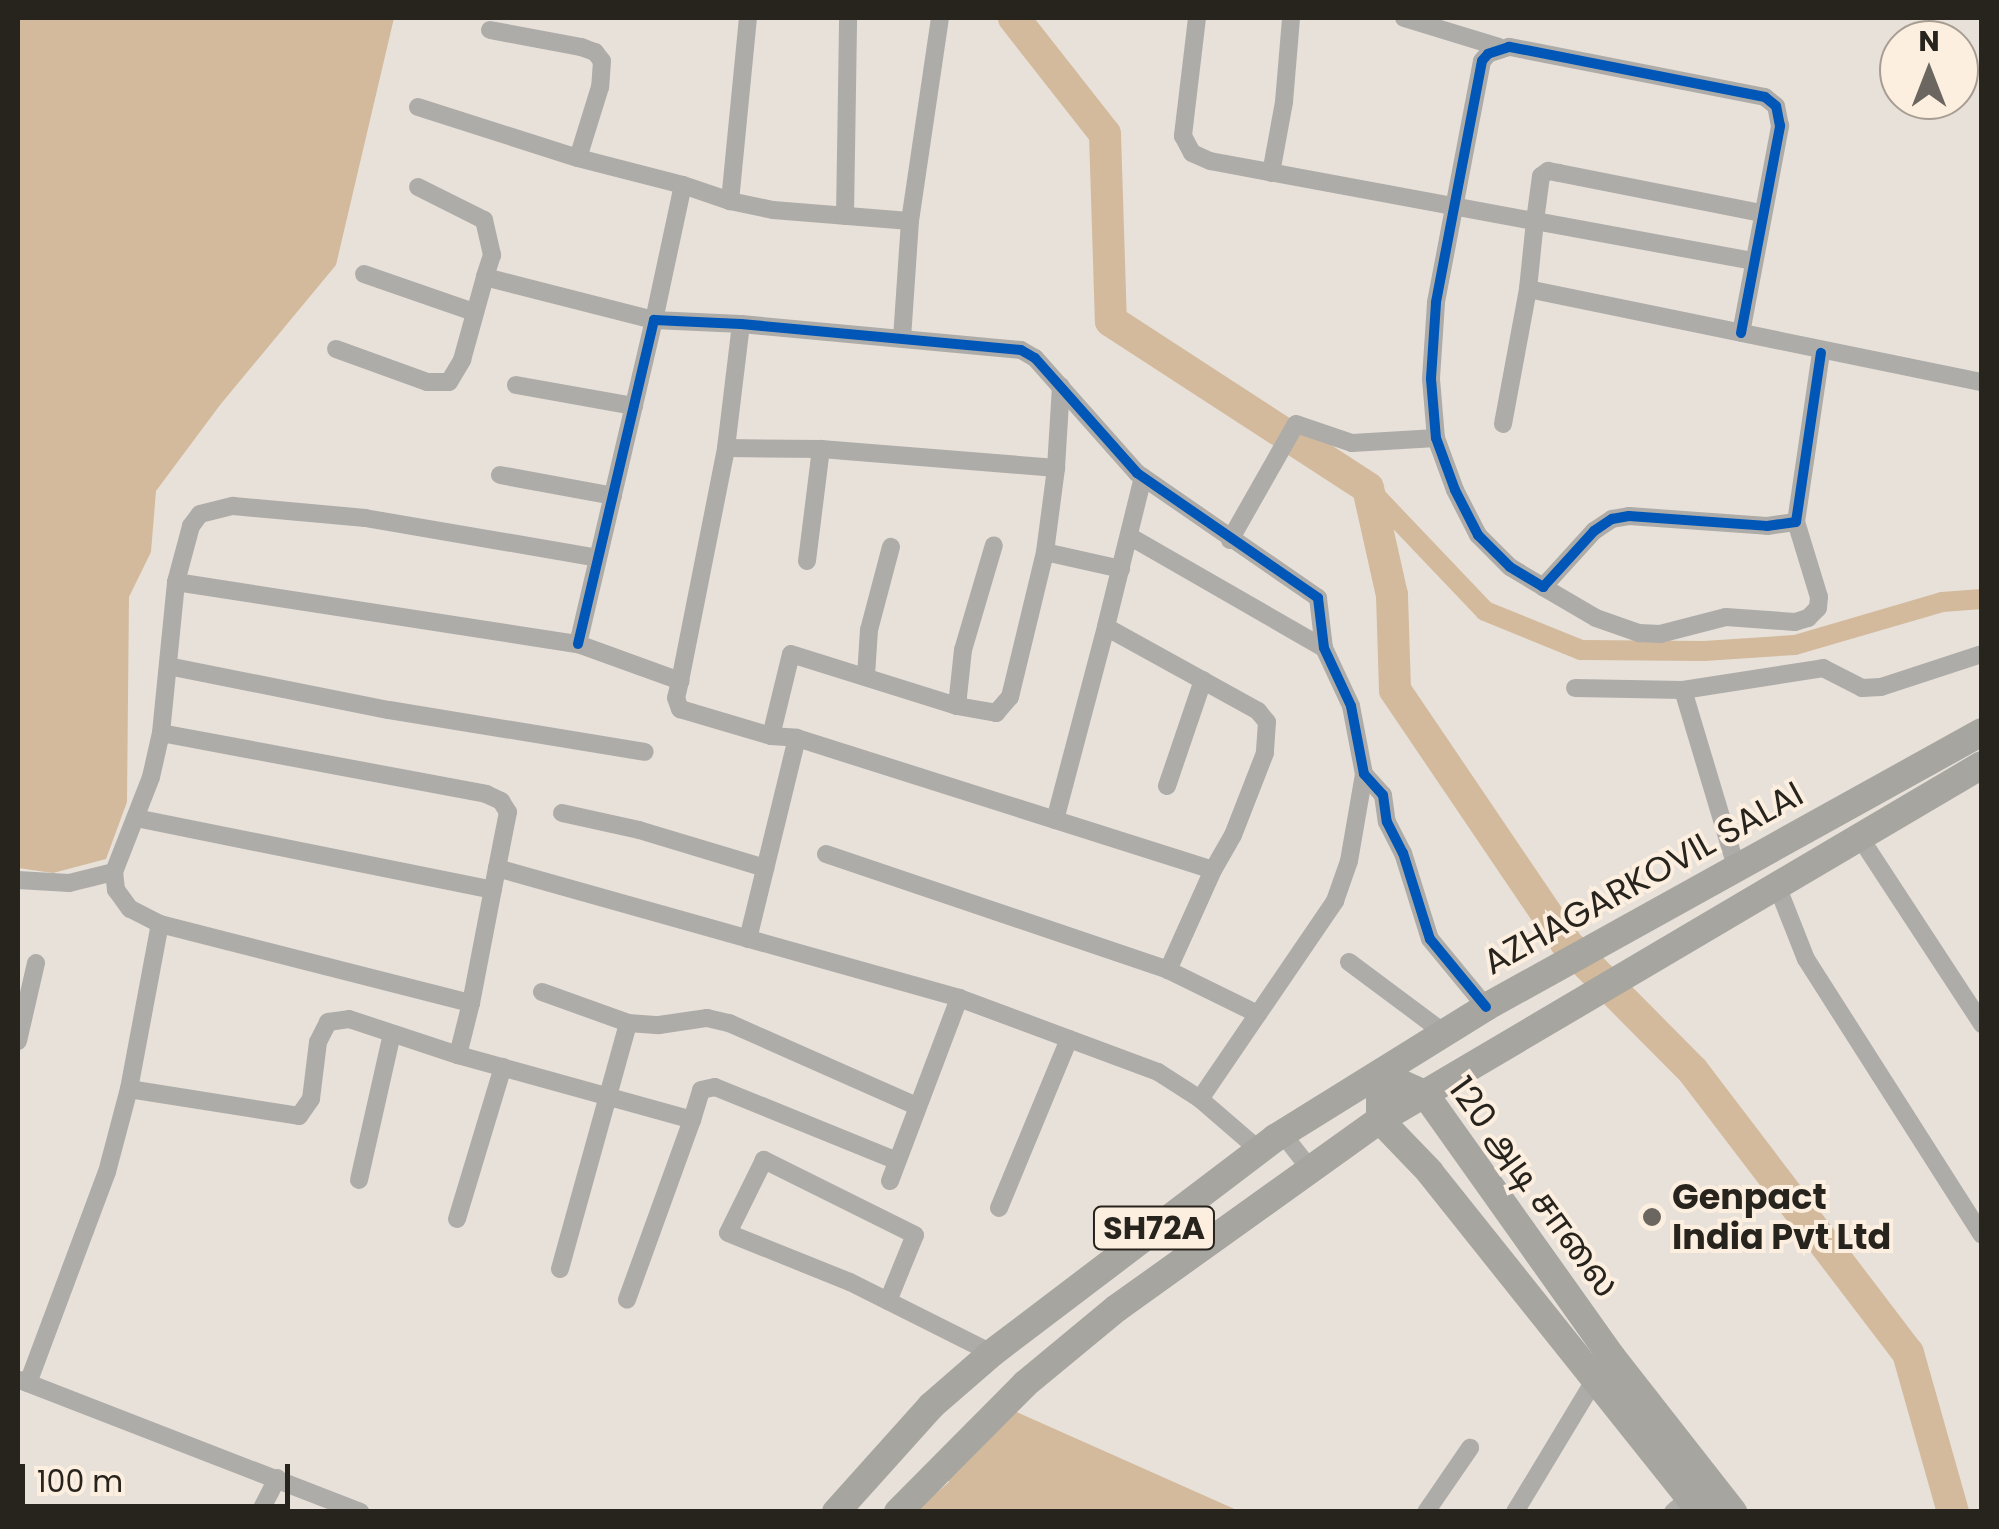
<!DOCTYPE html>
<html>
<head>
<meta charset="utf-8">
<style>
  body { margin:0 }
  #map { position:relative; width:1999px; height:1529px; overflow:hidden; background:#e8e1d9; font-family:Poppins,"Noto Sans Tamil",sans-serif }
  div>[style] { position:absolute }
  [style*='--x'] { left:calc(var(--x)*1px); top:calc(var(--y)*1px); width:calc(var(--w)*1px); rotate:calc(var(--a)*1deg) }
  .water>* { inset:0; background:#d3ba9d }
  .canal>* { height:20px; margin:-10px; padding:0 10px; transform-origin:10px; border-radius:10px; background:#d3ba9d }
  .river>* { height:32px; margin:-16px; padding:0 16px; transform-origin:16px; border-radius:16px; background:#d3ba9d }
  .street>* { height:18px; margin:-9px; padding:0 9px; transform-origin:9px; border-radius:9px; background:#aeaca9 }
  .primary>* { height:28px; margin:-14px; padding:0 14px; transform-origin:14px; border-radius:14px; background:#a7a5a0 }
  .cycleway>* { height:10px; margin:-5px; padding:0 5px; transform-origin:5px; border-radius:5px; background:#0057b8 }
  .dots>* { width:28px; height:28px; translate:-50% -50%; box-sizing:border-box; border:5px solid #fcefe0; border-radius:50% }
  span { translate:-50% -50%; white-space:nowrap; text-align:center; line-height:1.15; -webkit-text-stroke:8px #fcefe0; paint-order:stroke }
  .shield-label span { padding:2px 8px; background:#fcefe0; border:2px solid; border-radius:8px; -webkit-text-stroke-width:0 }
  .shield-label { font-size:32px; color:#27231d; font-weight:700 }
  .street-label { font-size:35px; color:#27231d }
  .poi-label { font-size:35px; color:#27231d; font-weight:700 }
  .left { translate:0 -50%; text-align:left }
  .frame { position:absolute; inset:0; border:20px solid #27231d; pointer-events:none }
  .north { position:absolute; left:1879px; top:20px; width:100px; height:100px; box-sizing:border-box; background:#fcefe0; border:2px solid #a79d92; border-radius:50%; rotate:0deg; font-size:28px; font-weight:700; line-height:40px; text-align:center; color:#27231d }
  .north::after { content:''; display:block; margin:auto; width:35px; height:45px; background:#6b665f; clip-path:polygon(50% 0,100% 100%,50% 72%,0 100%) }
  .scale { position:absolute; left:20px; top:1464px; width:270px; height:45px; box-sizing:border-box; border:5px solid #27231d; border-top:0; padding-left:12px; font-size:30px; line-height:35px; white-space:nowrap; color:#27231d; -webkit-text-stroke:8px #fcefe0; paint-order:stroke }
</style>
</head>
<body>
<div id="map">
  <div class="water">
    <i style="clip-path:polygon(18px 18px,394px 18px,336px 265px,220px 405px,156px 491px,151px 552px,129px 597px,127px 802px,106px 859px,53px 873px,18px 868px)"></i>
    <i style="clip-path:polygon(1010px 1409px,1239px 1511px,908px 1512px,929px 1489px,935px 1494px,949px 1482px,944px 1474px)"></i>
  </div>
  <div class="canal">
    <i style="--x:1368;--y:488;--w:170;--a:46.4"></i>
    <i style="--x:1485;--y:611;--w:104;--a:22.1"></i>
    <i style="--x:1581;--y:650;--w:123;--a:0.5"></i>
    <i style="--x:1704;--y:651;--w:91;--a:-3.8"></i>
    <i style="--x:1795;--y:645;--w:153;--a:-16.3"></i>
    <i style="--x:1942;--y:602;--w:40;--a:-4.3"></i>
  </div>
  <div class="river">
    <i style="--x:1014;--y:18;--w:147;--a:51.9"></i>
    <i style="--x:1105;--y:134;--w:187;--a:88.2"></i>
    <i style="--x:1111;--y:321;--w:306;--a:33"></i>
    <i style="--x:1368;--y:488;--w:110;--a:77.4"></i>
    <i style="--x:1392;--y:595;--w:95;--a:88.2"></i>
    <i style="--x:1395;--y:690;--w:305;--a:55.9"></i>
    <i style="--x:1566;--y:943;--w:180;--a:45.2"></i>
    <i style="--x:1693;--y:1071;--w:355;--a:52.7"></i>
    <i style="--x:1908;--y:1353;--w:165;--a:74.2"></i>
  </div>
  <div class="street">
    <i style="--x:1197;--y:18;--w:119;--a:96.8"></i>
    <i style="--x:1183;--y:136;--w:19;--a:62"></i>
    <i style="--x:1192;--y:153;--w:20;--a:24"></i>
    <i style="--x:1210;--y:161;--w:330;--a:10.5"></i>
    <i style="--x:1535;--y:221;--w:68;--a:95.9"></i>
    <i style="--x:1528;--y:289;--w:463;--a:11.6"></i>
    <i style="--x:1404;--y:18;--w:99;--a:17"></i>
    <i style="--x:490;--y:30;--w:93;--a:10.6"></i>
    <i style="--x:581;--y:47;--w:15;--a:20"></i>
    <i style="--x:595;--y:52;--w:11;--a:52"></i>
    <i style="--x:602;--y:61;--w:26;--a:94"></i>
    <i style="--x:600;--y:87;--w:74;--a:107.2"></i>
    <i style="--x:418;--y:107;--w:168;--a:17.7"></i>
    <i style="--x:578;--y:158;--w:108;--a:14.4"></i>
    <i style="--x:1271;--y:173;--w:72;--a:-79.6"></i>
    <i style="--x:1284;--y:102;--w:84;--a:-85.2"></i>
    <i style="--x:418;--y:187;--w:74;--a:26.6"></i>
    <i style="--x:484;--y:220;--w:36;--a:77"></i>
    <i style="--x:492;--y:255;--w:23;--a:108"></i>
    <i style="--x:485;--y:277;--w:174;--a:14.3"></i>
    <i style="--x:654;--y:320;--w:138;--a:-77.9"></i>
    <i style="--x:683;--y:185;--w:50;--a:18.8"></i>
    <i style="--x:730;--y:201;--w:184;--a:-84.4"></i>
    <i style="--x:730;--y:201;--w:44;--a:11.8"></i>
    <i style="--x:773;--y:210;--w:137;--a:4.6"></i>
    <i style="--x:910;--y:221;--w:117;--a:93.9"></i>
    <i style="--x:845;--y:216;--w:198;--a:-89.1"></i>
    <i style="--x:910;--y:221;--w:205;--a:-81.6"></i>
    <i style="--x:1753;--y:261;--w:222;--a:-169.6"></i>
    <i style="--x:1535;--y:221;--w:45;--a:-82.4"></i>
    <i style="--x:1541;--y:176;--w:9;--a:-36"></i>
    <i style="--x:1548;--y:171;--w:11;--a:10"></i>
    <i style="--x:1559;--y:173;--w:206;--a:11.2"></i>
    <i style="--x:364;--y:274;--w:116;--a:19.1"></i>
    <i style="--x:1741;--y:333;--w:211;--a:-79.3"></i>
    <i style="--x:1780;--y:126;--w:20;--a:-101"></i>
    <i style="--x:1776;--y:106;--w:14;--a:-141"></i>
    <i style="--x:1765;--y:97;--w:261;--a:-168.9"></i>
    <i style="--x:1509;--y:47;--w:22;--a:162"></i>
    <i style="--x:1488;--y:54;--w:9;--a:131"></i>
    <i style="--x:1482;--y:61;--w:246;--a:100.8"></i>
    <i style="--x:1436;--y:303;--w:76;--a:93.8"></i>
    <i style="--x:1431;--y:379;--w:59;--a:85.2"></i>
    <i style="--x:1436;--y:438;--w:55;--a:69.9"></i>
    <i style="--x:1455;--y:490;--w:51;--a:62.9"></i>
    <i style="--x:1478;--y:535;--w:45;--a:45"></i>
    <i style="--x:1510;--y:567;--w:39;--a:31"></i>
    <i style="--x:1543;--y:587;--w:76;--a:-47.7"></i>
    <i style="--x:1594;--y:531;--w:22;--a:-34"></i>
    <i style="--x:1612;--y:519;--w:17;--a:-10"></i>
    <i style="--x:1629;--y:516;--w:138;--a:4.1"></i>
    <i style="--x:1767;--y:526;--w:29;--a:-8"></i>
    <i style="--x:1796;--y:522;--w:171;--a:-81.6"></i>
    <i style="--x:336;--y:349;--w:97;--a:19.9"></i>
    <i style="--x:427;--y:382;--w:22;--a:0"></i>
    <i style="--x:449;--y:382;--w:26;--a:-59"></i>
    <i style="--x:462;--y:360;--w:86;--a:-74.5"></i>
    <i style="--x:516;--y:385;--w:120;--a:10.1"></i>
    <i style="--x:1503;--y:424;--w:137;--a:-79.5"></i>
    <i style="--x:726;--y:448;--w:95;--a:0.6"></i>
    <i style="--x:821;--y:449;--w:236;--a:4.6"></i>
    <i style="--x:1056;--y:468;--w:82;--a:-86.5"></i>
    <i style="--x:500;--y:475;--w:115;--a:10.5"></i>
    <i style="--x:1143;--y:477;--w:154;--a:103.9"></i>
    <i style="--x:1106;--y:627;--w:174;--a:28.9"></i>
    <i style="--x:1258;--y:711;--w:14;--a:51"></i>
    <i style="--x:1267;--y:722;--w:31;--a:94"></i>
    <i style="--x:1265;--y:753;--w:88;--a:111.3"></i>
    <i style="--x:1233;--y:835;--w:40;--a:119.7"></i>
    <i style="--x:1129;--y:536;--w:225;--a:29.9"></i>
    <i style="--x:1230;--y:540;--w:133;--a:-60.4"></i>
    <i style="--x:1296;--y:424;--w:59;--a:18.7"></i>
    <i style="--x:1352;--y:443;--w:84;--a:-3.4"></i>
    <i style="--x:1045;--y:552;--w:78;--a:12.6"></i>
    <i style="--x:807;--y:561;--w:113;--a:-82.9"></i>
    <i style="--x:176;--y:582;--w:407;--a:8.8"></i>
    <i style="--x:578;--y:644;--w:109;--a:19.9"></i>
    <i style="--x:680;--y:681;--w:237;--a:-78.8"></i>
    <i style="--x:726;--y:448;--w:125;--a:-83.1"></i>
    <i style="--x:1543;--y:587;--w:61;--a:30.3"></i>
    <i style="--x:1596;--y:618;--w:46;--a:19.2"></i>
    <i style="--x:1639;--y:633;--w:21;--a:3"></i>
    <i style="--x:1660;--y:634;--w:68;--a:-14.4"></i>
    <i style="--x:1726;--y:617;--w:69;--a:4.1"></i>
    <i style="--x:1795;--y:622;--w:14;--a:-17"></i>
    <i style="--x:1808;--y:618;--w:14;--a:-45"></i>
    <i style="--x:1818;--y:608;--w:11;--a:-85"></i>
    <i style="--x:1819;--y:597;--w:78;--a:-107"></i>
    <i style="--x:578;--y:644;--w:333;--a:-76.8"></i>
    <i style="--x:654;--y:320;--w:87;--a:2.6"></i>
    <i style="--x:741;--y:324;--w:281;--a:5.3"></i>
    <i style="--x:1021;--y:350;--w:16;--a:30"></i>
    <i style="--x:1035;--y:358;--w:154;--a:48.4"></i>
    <i style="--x:1137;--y:473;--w:220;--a:34.6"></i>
    <i style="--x:1318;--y:598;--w:50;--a:83.2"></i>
    <i style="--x:1324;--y:648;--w:64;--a:65"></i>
    <i style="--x:1351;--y:706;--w:69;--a:79.2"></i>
    <i style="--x:1364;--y:774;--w:28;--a:48"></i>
    <i style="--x:1383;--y:795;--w:27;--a:82"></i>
    <i style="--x:1387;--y:822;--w:35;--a:63"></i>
    <i style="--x:1403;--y:853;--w:90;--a:72.6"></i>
    <i style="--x:1430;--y:939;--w:88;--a:50.5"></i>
    <i style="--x:168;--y:666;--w:225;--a:11.3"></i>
    <i style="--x:389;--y:710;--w:259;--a:9.3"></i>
    <i style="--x:866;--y:676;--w:46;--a:-86.3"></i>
    <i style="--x:869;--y:630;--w:86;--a:-75.2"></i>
    <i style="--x:680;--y:681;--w:17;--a:103"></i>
    <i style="--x:676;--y:698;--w:12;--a:70"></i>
    <i style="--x:680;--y:709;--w:95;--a:16.5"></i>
    <i style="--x:771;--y:736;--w:84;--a:-76.3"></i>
    <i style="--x:791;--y:654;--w:174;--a:17.4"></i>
    <i style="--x:957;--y:706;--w:40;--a:10"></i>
    <i style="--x:996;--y:713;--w:21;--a:-49"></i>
    <i style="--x:1010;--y:697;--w:149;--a:-76.4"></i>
    <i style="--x:1045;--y:552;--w:85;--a:-82.5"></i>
    <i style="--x:1575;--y:688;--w:108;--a:1.1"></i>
    <i style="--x:1683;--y:690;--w:142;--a:-8.9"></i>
    <i style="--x:1823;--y:668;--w:44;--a:27.1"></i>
    <i style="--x:1862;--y:688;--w:19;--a:-3"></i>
    <i style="--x:1881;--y:687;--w:106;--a:-18.1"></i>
    <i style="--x:1683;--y:690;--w:185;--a:73.3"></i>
    <i style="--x:957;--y:706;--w:56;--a:-83.9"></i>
    <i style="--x:963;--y:650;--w:109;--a:-73.6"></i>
    <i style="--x:161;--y:733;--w:331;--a:10.6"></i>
    <i style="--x:486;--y:794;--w:17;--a:25"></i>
    <i style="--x:501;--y:801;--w:13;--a:58"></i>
    <i style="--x:508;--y:812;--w:57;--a:101.1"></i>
    <i style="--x:771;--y:736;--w:26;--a:4"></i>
    <i style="--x:797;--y:738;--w:436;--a:17.6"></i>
    <i style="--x:1213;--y:870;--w:110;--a:114.2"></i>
    <i style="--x:1168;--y:970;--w:100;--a:26.1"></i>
    <i style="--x:1258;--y:1014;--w:103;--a:124.3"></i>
    <i style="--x:1167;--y:786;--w:112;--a:-71.2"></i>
    <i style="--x:562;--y:813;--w:79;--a:12.4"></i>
    <i style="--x:639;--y:830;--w:132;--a:16.8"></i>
    <i style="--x:136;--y:818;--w:364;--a:11.4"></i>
    <i style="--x:1055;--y:820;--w:200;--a:-75.2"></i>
    <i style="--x:1859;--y:836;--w:225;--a:56.8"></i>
    <i style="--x:826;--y:854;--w:361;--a:18.7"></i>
    <i style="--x:18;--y:880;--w:51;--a:3.4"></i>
    <i style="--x:69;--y:883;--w:46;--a:-13.7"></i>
    <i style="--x:1776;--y:883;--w:82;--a:68.5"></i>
    <i style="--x:1806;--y:959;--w:327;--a:57.5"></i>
    <i style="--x:160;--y:924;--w:321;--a:14.3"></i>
    <i style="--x:471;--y:1003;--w:137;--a:-79.1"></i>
    <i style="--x:497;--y:868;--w:480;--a:15.7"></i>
    <i style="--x:959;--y:998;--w:212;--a:20.4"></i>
    <i style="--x:1158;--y:1072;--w:50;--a:32.7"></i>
    <i style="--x:1200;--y:1099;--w:78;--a:40.8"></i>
    <i style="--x:748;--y:939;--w:207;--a:-76.3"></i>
    <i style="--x:1349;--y:962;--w:117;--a:36.7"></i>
    <i style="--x:542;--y:992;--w:91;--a:19.8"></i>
    <i style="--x:628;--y:1023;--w:31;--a:4"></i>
    <i style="--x:659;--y:1025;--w:49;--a:-8.3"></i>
    <i style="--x:707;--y:1018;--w:23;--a:13"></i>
    <i style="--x:729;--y:1023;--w:205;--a:23.9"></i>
    <i style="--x:1258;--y:1014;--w:137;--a:-55.7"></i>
    <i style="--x:1335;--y:901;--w:42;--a:-70.7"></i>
    <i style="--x:1349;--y:861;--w:88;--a:-80.2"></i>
    <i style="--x:18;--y:1041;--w:80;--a:-77"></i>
    <i style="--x:458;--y:1055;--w:243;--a:15.5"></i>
    <i style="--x:692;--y:1120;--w:191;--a:109.9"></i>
    <i style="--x:129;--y:1089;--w:172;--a:9"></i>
    <i style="--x:299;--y:1116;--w:21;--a:-55"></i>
    <i style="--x:311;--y:1099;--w:57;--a:-83"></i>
    <i style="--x:318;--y:1042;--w:22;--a:-63"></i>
    <i style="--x:328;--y:1022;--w:21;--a:-8"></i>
    <i style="--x:349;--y:1019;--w:115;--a:18.3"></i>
    <i style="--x:458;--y:1055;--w:54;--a:-76"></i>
    <i style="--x:692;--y:1120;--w:31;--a:-73"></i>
    <i style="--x:701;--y:1090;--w:14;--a:-12"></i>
    <i style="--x:715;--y:1087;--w:194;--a:22.1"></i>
    <i style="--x:1282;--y:1133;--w:46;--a:52.1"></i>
    <i style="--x:359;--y:1180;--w:150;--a:-77.3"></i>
    <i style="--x:890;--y:1181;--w:196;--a:-69.3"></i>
    <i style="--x:999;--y:1208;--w:183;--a:-67.5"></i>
    <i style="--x:457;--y:1219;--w:159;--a:-73.2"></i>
    <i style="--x:560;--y:1269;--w:255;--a:-74.5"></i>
    <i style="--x:888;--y:1301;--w:71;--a:-67.8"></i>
    <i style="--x:915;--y:1235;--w:169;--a:-153.6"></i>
    <i style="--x:764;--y:1160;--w:81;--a:116.3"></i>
    <i style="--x:728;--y:1233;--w:131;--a:21.9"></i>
    <i style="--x:850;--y:1282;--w:159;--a:26.6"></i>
    <i style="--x:20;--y:1380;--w:365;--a:21.2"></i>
    <i style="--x:28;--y:1383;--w:225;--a:-69.5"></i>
    <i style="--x:107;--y:1172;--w:86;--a:-75.2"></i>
    <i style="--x:129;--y:1089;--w:168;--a:-79.4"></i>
    <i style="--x:160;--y:924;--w:34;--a:-153"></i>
    <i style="--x:130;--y:909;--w:24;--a:-126"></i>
    <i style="--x:116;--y:890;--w:18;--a:-96"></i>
    <i style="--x:114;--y:872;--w:102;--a:-68.7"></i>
    <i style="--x:151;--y:777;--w:45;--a:-77.2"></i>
    <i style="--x:161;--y:733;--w:152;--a:-84.3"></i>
    <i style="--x:176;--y:582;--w:58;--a:-75"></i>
    <i style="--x:191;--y:526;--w:15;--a:-53"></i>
    <i style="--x:200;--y:514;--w:34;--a:-14"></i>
    <i style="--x:233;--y:506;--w:133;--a:5.2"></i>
    <i style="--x:365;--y:518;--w:236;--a:9.7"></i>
    <i style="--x:260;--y:1512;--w:38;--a:-63"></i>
    <i style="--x:1426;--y:1512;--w:78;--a:-55.5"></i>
    <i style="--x:1515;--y:1512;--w:165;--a:-58.9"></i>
    <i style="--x:1673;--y:1512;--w:23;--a:-41"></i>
  </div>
  <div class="primary">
    <i style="--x:836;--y:1512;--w:142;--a:-48.1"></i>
    <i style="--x:931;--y:1406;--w:81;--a:-41"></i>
    <i style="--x:992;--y:1353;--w:355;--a:-37.2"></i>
    <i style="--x:1275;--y:1138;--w:248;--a:-31.8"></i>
    <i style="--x:1486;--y:1007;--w:567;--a:-29.01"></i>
    <i style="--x:898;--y:1512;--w:180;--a:-45.2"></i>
    <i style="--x:1025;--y:1384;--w:119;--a:-39.6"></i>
    <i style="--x:1117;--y:1308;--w:323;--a:-35.6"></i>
    <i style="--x:1380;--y:1120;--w:699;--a:-30.53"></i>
    <i style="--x:1701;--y:1512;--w:435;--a:-128.6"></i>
    <i style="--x:1430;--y:1172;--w:72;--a:-133.9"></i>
    <i style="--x:1380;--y:1120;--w:46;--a:-90"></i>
    <i style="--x:1380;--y:1074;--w:49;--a:24"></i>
    <i style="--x:1425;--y:1094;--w:323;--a:54.6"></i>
    <i style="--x:1612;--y:1357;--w:197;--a:52"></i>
  </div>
  <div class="cycleway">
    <i style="--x:1741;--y:333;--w:211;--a:-79.3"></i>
    <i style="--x:1780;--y:126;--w:20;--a:-101"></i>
    <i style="--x:1776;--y:106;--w:14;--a:-141"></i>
    <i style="--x:1765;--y:97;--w:261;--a:-168.9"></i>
    <i style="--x:1509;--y:47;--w:22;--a:162"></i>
    <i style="--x:1488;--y:54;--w:9;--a:131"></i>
    <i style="--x:1482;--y:61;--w:246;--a:100.8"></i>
    <i style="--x:1436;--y:303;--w:76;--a:93.8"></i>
    <i style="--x:1431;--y:379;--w:59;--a:85.2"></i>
    <i style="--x:1436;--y:438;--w:55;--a:69.9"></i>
    <i style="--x:1455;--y:490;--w:51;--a:62.9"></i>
    <i style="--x:1478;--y:535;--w:45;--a:45"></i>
    <i style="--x:1510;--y:567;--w:39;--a:31"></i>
    <i style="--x:1543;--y:587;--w:76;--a:-47.7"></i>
    <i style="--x:1594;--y:531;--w:22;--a:-34"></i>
    <i style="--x:1612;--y:519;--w:17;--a:-10"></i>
    <i style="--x:1629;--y:516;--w:138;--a:4.1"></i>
    <i style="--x:1767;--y:526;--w:29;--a:-8"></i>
    <i style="--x:1796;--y:522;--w:171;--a:-81.6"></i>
    <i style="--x:578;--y:644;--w:333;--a:-76.8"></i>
    <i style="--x:654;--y:320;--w:87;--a:2.6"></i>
    <i style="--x:741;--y:324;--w:281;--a:5.3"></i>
    <i style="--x:1021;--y:350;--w:16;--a:30"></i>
    <i style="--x:1035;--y:358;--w:154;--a:48.4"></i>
    <i style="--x:1137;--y:473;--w:220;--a:34.6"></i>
    <i style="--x:1318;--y:598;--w:50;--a:83.2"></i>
    <i style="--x:1324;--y:648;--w:64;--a:65"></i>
    <i style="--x:1351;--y:706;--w:69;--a:79.2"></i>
    <i style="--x:1364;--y:774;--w:28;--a:48"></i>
    <i style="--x:1383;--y:795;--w:27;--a:82"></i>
    <i style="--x:1387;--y:822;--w:35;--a:63"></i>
    <i style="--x:1403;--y:853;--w:90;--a:72.6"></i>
    <i style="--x:1430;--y:939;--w:88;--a:50.5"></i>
  </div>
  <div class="dots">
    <i style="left:1652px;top:1217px;background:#6b665f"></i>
  </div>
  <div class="shield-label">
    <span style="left:1154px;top:1228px">SH72A</span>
  </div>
  <div class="street-label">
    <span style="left:1643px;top:878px;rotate:-29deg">AZHAGARKOVIL SALAI</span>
    <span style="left:1534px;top:1187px;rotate:54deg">120 அடி சாலை</span>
  </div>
  <div class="poi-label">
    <span class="left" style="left:1672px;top:1217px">Genpact<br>India Pvt Ltd</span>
  </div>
  <div class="frame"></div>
  <div class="north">N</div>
  <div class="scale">100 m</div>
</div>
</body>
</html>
